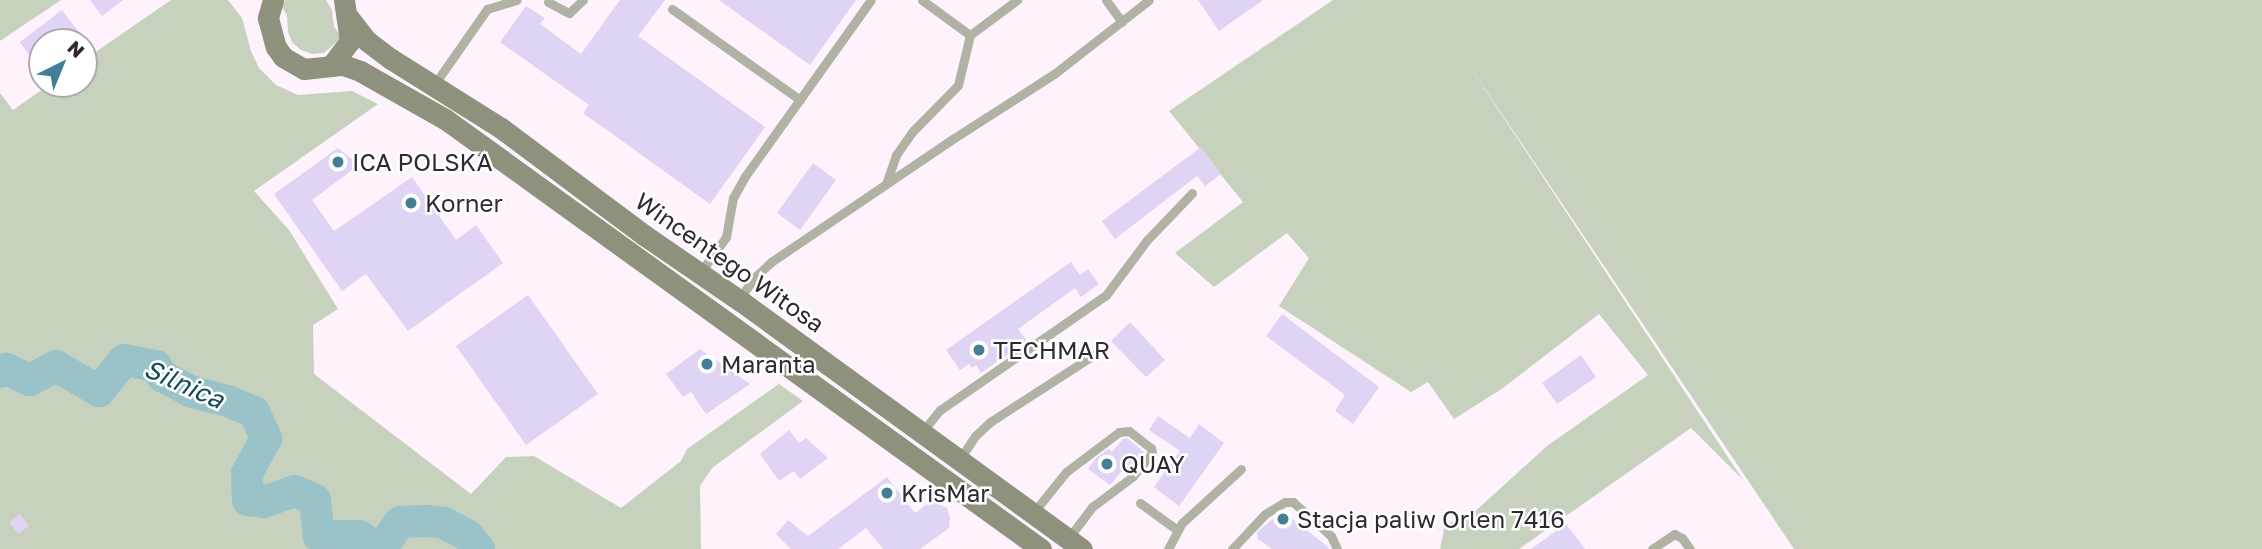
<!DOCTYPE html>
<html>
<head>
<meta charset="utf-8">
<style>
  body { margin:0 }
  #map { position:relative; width:2262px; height:549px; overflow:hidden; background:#fef2fd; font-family:"Golos Text",sans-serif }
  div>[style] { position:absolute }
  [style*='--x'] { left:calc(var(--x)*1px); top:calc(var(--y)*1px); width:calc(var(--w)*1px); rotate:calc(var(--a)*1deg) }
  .green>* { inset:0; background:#c6d2be }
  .river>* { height:32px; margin:-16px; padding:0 16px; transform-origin:16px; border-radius:16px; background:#9ac2c9 }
  .building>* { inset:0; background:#dfd4f3 }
  .service>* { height:9px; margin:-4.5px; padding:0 4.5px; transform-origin:4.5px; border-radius:4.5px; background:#b0b3a4 }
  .secondary>* { height:21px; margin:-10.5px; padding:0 10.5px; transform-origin:10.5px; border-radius:10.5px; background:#8e927c }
  .dots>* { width:19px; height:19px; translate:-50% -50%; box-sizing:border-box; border:4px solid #fff; border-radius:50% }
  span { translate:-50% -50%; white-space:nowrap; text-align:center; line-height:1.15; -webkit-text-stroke:5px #fff; paint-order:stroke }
  .poi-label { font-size:24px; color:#322832 }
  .left { translate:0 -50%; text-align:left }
  .street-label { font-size:24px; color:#322832 }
  .water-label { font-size:26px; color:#114b54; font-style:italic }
  .north { position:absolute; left:28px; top:28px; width:70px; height:70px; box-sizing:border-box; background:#fff; border:2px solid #ada9ad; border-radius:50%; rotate:43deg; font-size:19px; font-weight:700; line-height:28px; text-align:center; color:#322832 }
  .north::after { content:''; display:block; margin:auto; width:24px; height:32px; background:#427e95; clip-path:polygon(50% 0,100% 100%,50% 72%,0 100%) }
</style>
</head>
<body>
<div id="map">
  <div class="green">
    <i style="clip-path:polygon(0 0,61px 0,0 41px)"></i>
    <i style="clip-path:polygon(171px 0,228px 0,242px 18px,251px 51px,259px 68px,276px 85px,298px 95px,352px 91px,378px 104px,254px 191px,289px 230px,338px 309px,313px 325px,314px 374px,471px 494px,506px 457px,534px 456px,621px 508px,681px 461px,687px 449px,779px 384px,803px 401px,712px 468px,700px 486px,701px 549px,0 549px,0 93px,13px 110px,50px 84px,84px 84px,84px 60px)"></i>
    <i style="clip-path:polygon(285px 0,326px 0,332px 10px,334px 27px,342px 37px,324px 53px,312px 54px,301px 50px,292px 42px,288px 32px,287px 15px,281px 6px)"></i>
    <i style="clip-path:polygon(1333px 0,2262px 0,2262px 549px,1794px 549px,1463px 56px,1743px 480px,1691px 428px,1519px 549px,1440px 549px,1445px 524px,1470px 516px,1547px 446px,1648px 375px,1599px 314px,1503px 388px,1454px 419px,1428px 382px,1411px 392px,1279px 306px,1309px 258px,1287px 233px,1214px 287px,1175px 253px,1243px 202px,1169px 111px)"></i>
  </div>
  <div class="river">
    <i style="--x:0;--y:372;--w:7;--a:-27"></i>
    <i style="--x:6;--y:369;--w:26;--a:25"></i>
    <i style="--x:30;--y:380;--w:30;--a:-28"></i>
    <i style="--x:56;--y:366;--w:50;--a:30.2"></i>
    <i style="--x:99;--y:391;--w:40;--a:-51"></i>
    <i style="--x:124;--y:360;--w:33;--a:11"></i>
    <i style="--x:156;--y:366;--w:12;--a:59"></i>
    <i style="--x:162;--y:376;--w:34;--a:28"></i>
    <i style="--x:192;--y:392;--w:37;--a:14"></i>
    <i style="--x:228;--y:401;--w:28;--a:23"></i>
    <i style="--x:254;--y:412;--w:29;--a:65"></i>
    <i style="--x:266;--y:438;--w:40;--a:118"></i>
    <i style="--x:247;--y:473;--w:27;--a:88"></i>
    <i style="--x:248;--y:500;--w:16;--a:7"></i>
    <i style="--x:264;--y:502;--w:33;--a:-20"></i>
    <i style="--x:295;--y:491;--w:22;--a:24"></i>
    <i style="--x:315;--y:500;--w:36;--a:84"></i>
    <i style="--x:319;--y:536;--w:40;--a:0"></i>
    <i style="--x:359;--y:536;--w:24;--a:33"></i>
    <i style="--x:381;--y:549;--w:33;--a:-55"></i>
    <i style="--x:400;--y:522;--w:26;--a:-2"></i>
    <i style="--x:426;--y:521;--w:18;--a:6"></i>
    <i style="--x:444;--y:523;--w:27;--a:28"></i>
    <i style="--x:468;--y:536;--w:17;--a:50"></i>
  </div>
  <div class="building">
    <i style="clip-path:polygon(90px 0,123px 0,102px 16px)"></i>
    <i style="clip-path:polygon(620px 0,665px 0,638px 36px,765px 127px,710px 204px,583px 113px,589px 105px,500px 42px,526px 6px,545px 18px,540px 24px,581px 54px)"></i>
    <i style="clip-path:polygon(719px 0,856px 0,810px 65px)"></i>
    <i style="clip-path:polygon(1198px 0,1263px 0,1219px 31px)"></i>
    <i style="clip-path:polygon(62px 10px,78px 31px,64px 42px,42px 42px,42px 74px,20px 42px)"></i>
    <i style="clip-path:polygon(1201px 147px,1221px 174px,1205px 186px,1197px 176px,1115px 239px,1102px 221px)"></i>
    <i style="clip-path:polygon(338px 148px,359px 165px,312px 200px,334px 231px,412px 177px,456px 240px,476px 225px,503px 263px,408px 331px,366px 274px,342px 291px,274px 194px)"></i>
    <i style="clip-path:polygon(813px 163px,836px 180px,800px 230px,777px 213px)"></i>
    <i style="clip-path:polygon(1071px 262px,1080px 275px,1088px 269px,1099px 284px,1081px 297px,1075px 288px,1018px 329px,1027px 341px,981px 373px,976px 365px,972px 368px,969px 364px,960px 370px,946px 350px)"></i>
    <i style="clip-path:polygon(528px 295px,598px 394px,526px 445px,456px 346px)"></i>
    <i style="clip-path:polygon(1282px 314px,1379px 387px,1353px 424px,1335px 411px,1345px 395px,1266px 336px)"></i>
    <i style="clip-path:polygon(1130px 322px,1165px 360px,1146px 377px,1111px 341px)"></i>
    <i style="clip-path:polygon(700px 349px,750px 384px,706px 414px,691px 392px,683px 397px,666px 374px)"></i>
    <i style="clip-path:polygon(1581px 355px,1596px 377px,1557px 404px,1542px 383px)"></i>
    <i style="clip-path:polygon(1158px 416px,1190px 438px,1199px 424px,1224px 443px,1179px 506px,1154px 487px,1180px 451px,1149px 430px)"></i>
    <i style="clip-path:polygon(789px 430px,799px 443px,806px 438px,828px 458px,800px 479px,794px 471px,779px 481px,760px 454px)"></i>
    <i style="clip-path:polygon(1127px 438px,1144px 452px,1129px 470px,1125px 467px,1110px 485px,1088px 469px,1096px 458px,1108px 449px,1112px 452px,1123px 439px)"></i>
    <i style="clip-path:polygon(887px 477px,915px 513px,931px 501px,947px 508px,950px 517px,949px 528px,920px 549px,883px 549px,866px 528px,838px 549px,791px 549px,776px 534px,788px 520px,808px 536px)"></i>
    <i style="clip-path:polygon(1283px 511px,1328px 547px,1329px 549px,1272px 549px,1258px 539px,1257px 532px)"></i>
    <i style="clip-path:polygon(20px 514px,29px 526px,18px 534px,9px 522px)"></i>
    <i style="clip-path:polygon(1566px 524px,1585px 549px,1531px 549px)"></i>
  </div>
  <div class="service">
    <i style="--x:922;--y:0;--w:59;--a:36.1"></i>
    <i style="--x:970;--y:35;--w:59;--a:-36.7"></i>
    <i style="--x:1106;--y:0;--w:27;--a:54"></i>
    <i style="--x:548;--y:2;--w:24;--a:28"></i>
    <i style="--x:569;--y:13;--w:19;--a:-43"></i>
    <i style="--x:672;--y:9;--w:157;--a:35.4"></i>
    <i style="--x:434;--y:85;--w:93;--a:-55.1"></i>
    <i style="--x:487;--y:9;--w:31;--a:-17"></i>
    <i style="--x:886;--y:184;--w:31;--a:-71"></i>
    <i style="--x:896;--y:155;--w:29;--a:-55"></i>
    <i style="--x:913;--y:131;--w:64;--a:-45.6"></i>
    <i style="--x:958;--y:85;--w:51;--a:-76.5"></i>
    <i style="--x:700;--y:273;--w:44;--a:-54.2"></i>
    <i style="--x:726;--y:237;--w:40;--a:-80"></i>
    <i style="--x:733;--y:198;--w:26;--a:-61"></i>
    <i style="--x:746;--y:175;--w:215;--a:-54.5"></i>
    <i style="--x:739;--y:299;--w:27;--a:-54"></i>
    <i style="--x:755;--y:277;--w:22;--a:-43"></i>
    <i style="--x:771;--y:262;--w:217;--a:-34.1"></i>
    <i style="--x:951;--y:140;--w:122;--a:-32.7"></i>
    <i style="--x:1054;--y:74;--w:120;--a:-37.9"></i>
    <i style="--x:922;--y:432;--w:28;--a:-51"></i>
    <i style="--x:940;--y:410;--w:202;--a:-34.7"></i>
    <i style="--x:1106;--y:295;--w:69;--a:-53.3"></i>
    <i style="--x:1147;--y:240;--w:65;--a:-46.2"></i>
    <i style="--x:960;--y:459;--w:27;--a:-57"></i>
    <i style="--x:975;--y:436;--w:21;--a:-43"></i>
    <i style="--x:990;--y:422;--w:129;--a:-32.9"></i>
    <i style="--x:1140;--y:503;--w:44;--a:35.8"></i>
    <i style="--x:1033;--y:513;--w:53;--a:-51.2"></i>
    <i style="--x:1066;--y:472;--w:66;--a:-37"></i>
    <i style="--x:1119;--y:432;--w:10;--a:-6"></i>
    <i style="--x:1129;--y:431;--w:28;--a:38"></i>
    <i style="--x:1151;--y:448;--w:5;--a:79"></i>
    <i style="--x:1152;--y:453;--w:31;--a:130"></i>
    <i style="--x:1132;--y:477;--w:50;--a:143.1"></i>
    <i style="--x:1092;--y:507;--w:39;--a:127"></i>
    <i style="--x:1168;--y:549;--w:30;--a:-62"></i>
    <i style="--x:1182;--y:523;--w:80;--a:-42.5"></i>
    <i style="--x:1232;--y:549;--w:48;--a:-46.7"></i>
    <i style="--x:1265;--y:514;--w:23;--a:-31"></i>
    <i style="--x:1285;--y:502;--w:8;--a:0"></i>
    <i style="--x:1293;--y:502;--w:51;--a:41.8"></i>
    <i style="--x:1331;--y:536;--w:14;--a:65"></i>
    <i style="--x:1652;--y:549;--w:27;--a:-34"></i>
    <i style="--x:1674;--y:534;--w:9;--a:27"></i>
    <i style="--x:1682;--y:538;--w:14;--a:54"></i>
  </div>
  <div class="secondary">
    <i style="--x:273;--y:0;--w:19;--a:106"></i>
    <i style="--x:268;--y:18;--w:30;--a:75"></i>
    <i style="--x:276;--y:47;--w:12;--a:55"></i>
    <i style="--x:283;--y:57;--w:24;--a:30"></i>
    <i style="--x:304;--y:69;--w:39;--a:-6"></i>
    <i style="--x:343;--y:65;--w:18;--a:19"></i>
    <i style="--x:360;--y:71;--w:98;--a:29.5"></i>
    <i style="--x:445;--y:119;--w:735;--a:35.81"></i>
    <i style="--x:349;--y:18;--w:29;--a:52"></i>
    <i style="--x:367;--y:41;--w:30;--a:37"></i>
    <i style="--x:391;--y:59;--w:130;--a:32.1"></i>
    <i style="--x:501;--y:128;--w:179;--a:36.8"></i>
    <i style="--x:644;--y:235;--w:119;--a:34.4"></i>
    <i style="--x:742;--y:302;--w:420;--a:36"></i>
    <i style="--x:331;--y:66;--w:31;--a:-53"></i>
    <i style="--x:350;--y:41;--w:41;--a:-98.3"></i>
  </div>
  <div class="dots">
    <i style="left:338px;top:162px;background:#427e95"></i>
    <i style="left:411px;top:203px;background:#427e95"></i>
    <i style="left:979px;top:350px;background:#427e95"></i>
    <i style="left:707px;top:364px;background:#427e95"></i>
    <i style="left:1107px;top:464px;background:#427e95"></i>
    <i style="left:887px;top:493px;background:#427e95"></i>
    <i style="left:1283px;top:519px;background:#427e95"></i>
  </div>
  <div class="poi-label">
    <span class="left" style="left:352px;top:162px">ICA POLSKA</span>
    <span class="left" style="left:425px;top:203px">Korner</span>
    <span class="left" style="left:993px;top:350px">TECHMAR</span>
    <span class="left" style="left:721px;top:364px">Maranta</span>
    <span class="left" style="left:1121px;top:464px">QUAY</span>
    <span class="left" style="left:901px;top:493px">KrisMar</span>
    <span class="left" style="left:1297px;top:519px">Stacja paliw Orlen 7416</span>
  </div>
  <div class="street-label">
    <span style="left:730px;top:262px;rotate:35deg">Wincentego Witosa</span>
  </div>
  <div class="water-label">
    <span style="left:184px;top:384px;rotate:24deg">Silnica</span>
  </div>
  <div class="north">N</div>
</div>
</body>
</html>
